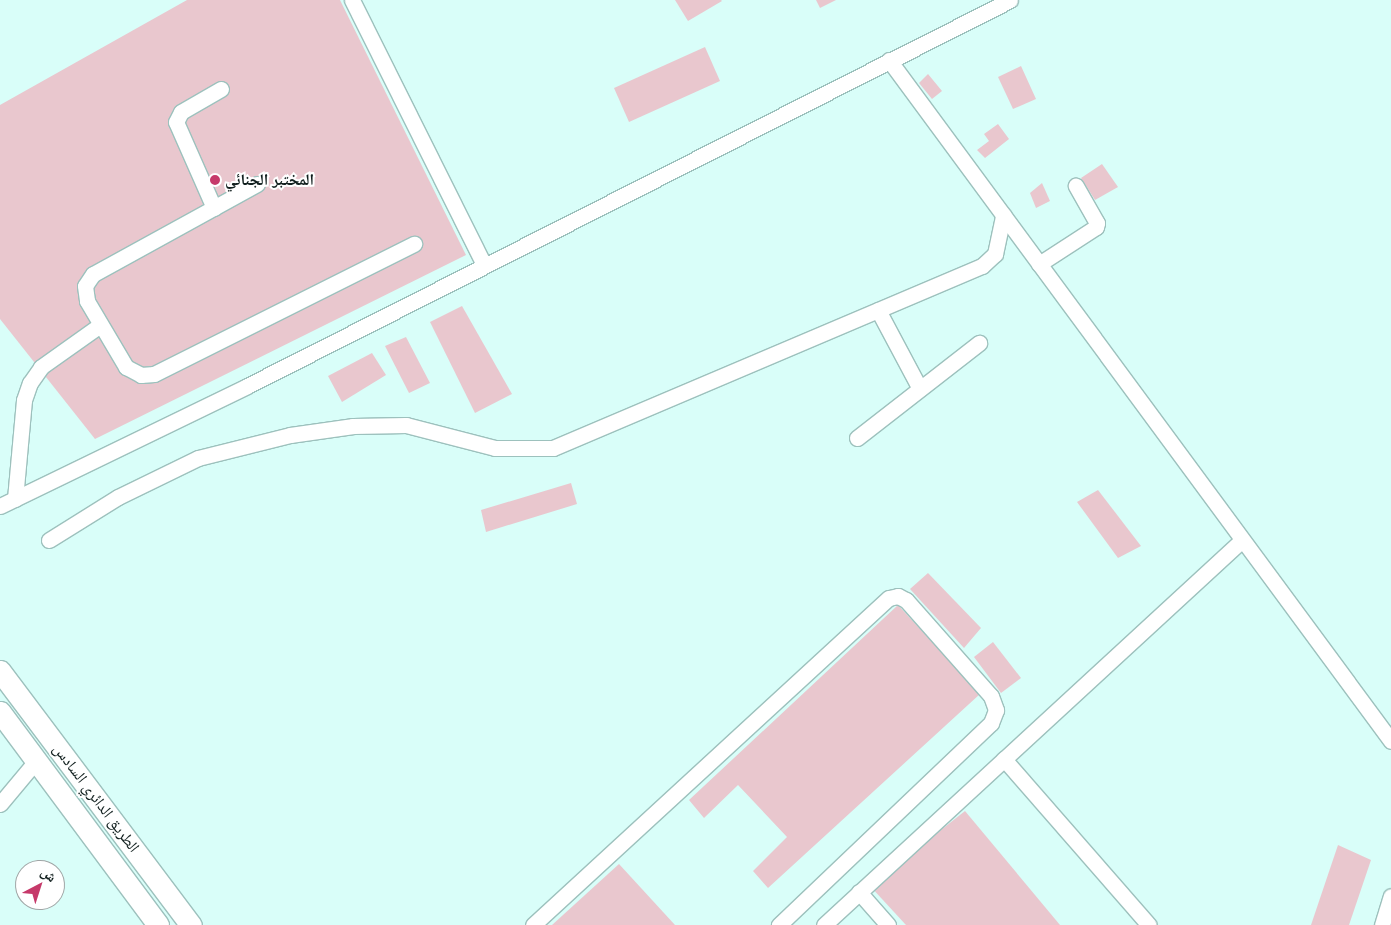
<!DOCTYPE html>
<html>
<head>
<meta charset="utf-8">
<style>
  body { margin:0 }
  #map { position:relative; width:1391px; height:925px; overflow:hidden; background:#d9fef9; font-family:Roboto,"Noto Naskh Arabic",sans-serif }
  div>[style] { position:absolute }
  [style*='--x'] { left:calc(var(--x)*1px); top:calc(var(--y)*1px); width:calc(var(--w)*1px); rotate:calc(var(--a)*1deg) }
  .building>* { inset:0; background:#e9c7ce }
  .roads { filter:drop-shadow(1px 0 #9dc1bd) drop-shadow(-1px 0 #9dc1bd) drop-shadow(0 1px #9dc1bd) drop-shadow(0 -1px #9dc1bd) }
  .minor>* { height:15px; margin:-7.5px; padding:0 7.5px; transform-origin:7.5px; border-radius:7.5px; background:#fff }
  .highway>* { height:21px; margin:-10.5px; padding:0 10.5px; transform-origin:10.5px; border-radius:10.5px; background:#fff }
  .dots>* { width:14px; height:14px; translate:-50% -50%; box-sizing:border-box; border:2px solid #fff; border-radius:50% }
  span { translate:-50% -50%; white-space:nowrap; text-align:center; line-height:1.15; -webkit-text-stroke:4px #fff; paint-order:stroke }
  .poi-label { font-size:16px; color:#111f1e; font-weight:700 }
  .left { translate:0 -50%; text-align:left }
  .street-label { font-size:16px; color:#111f1e }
  .north { position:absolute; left:15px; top:860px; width:50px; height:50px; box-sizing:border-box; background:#fff; border:1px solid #a0a5a5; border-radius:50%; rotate:40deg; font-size:14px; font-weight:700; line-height:20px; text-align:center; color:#111f1e }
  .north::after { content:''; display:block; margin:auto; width:18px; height:22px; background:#c6396a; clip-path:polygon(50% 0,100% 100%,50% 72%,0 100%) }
</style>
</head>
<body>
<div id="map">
  <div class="building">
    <i style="clip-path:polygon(187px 0,340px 0,466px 255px,95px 439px,0 319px,0 105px)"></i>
    <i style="clip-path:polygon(675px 0,721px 0,722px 1px,688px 21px)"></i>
    <i style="clip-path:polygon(816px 0,836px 0,820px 8px)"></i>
    <i style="clip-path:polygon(705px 47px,720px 81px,629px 122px,614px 88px)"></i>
    <i style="clip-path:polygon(1021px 66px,1036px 99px,1013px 109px,998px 77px)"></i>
    <i style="clip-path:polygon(928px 74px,942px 91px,932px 99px,919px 83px)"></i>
    <i style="clip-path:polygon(998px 124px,1009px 139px,985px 158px,977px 150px,989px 141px,984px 134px)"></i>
    <i style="clip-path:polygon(1102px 164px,1118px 187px,1095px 200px,1081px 178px)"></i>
    <i style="clip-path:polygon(1042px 183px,1050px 201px,1036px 208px,1030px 193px)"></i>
    <i style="clip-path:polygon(462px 306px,512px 394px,475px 413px,430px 322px)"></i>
    <i style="clip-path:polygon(406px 337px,430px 383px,409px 393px,385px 346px)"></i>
    <i style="clip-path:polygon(372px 353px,386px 375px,342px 402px,328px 376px)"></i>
    <i style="clip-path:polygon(571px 483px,577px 504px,486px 532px,481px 510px)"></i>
    <i style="clip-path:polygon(1098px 490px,1141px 546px,1118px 558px,1077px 502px)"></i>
    <i style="clip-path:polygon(928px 573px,981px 628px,964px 648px,910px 589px)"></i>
    <i style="clip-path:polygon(898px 605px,980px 694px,768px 888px,753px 871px,787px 837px,738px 785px,704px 818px,689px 800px)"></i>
    <i style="clip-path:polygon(993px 642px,1021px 678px,1001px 693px,974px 657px)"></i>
    <i style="clip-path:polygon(965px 811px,1060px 925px,906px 925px,870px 886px)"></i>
    <i style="clip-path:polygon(1338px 845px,1371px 860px,1349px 925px,1311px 925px)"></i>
    <i style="clip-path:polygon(619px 864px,675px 925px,552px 925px)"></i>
  </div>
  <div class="roads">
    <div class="minor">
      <i style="--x:352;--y:0;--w:296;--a:63.5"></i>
      <i style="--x:889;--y:60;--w:846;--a:53.6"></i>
      <i style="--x:257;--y:184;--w:187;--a:151.2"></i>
      <i style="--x:93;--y:274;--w:14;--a:124"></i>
      <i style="--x:85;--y:286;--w:15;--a:82"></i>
      <i style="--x:87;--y:301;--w:77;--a:59.4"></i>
      <i style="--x:126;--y:367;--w:17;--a:28"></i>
      <i style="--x:141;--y:375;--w:13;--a:-4"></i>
      <i style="--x:154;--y:374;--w:291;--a:-26.6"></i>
      <i style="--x:214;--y:208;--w:94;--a:-113.8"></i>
      <i style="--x:176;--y:122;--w:11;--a:-63"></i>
      <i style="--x:181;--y:112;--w:46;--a:-29.9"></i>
      <i style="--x:1039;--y:264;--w:68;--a:-33"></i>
      <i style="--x:1096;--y:227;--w:4;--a:-76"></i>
      <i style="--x:1097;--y:223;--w:43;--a:-119.6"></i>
      <i style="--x:878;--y:310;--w:89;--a:62"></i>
      <i style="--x:857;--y:438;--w:155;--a:-37.9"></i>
      <i style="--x:15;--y:499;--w:99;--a:-84.8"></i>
      <i style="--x:24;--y:400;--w:18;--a:-71"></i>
      <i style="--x:30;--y:383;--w:19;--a:-55"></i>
      <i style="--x:41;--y:367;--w:71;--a:-35.3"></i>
      <i style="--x:0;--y:506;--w:275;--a:-25.9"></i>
      <i style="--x:247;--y:386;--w:855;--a:-26.83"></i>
      <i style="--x:49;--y:540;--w:81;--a:-31.9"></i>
      <i style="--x:118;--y:497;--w:89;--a:-26"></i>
      <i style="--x:198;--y:458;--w:95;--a:-14"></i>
      <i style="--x:290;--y:435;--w:64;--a:-8.1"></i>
      <i style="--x:353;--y:426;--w:53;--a:-1.1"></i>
      <i style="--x:406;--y:425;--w:92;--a:14.5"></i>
      <i style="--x:495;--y:448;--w:58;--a:0"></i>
      <i style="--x:553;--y:448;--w:466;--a:-23"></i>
      <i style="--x:982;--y:266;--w:18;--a:-43"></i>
      <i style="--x:995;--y:254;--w:40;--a:-78"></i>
      <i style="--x:1004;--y:759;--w:220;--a:48.9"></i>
      <i style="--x:0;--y:804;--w:56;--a:-50.1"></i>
      <i style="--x:859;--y:892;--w:44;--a:48.7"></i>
      <i style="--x:533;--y:925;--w:483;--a:-42.6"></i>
      <i style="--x:889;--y:598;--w:9;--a:-13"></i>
      <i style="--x:898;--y:596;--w:9;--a:27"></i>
      <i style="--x:906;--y:600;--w:128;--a:48.5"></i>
      <i style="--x:991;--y:696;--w:15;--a:70"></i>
      <i style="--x:996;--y:710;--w:14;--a:111"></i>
      <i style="--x:991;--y:723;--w:293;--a:136.4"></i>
      <i style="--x:824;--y:925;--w:568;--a:-42.65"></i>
      <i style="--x:1382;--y:925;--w:30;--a:-73"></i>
    </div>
    <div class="highway">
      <i style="--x:0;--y:671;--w:318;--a:53.1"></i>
      <i style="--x:0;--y:712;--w:265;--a:53.4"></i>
    </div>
  </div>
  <div class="dots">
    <i style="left:215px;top:180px;background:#c6396a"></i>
  </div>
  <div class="poi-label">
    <span class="left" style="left:225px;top:180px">المختبر الجنائي</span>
  </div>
  <div class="street-label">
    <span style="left:96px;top:798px;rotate:53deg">الطريق الدائري السادس</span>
  </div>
  <div class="north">ش</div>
</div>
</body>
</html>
